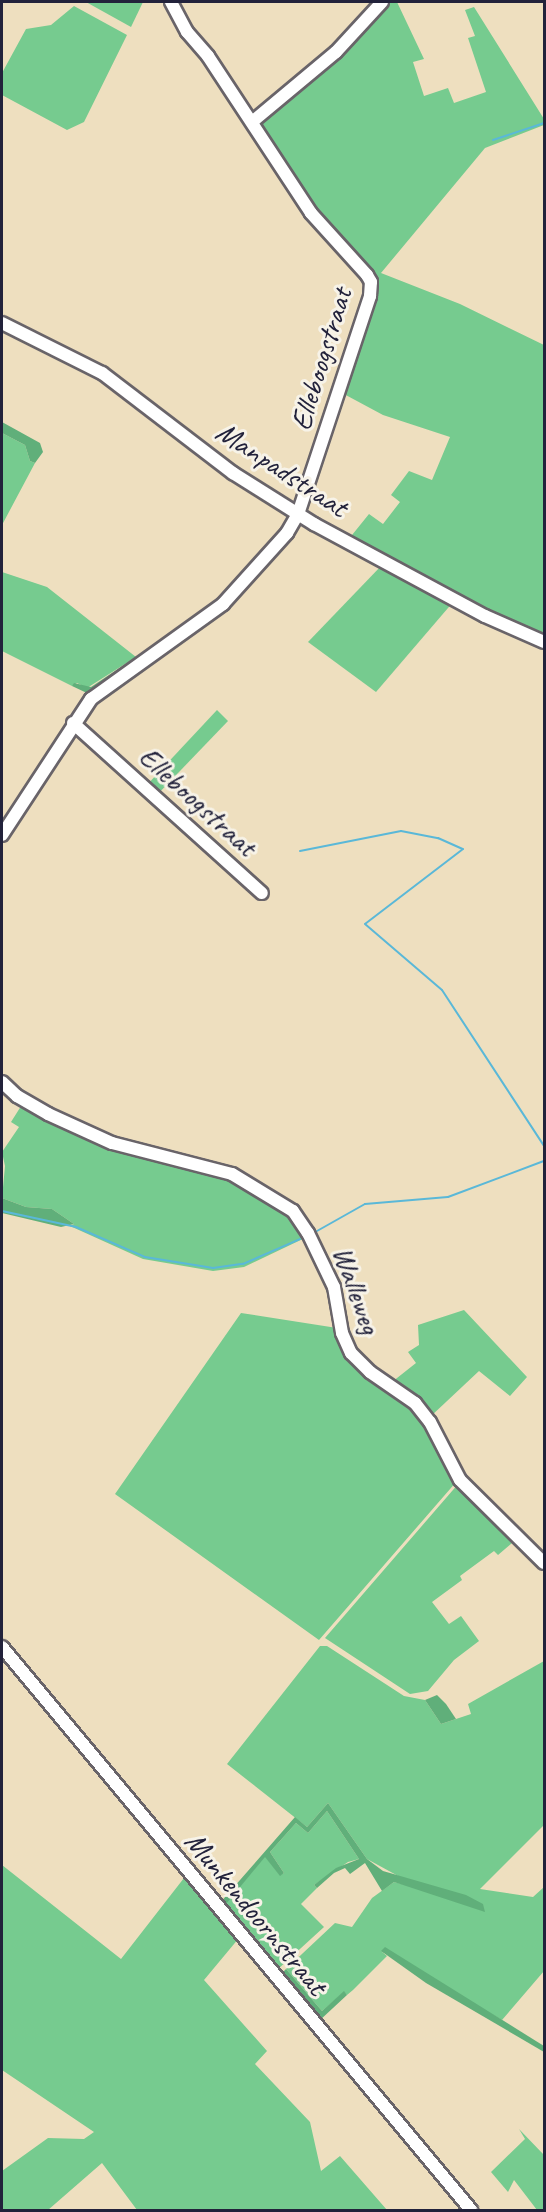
<!DOCTYPE html>
<html>
<head>
<meta charset="utf-8">
<style>
  body { margin:0 }
  #map { position:relative; width:546px; height:2212px; overflow:hidden; background:#eedfbf; font-family:Caveat,sans-serif }
  div>[style] { position:absolute }
  [style*='--x'] { left:calc(var(--x)*1px); top:calc(var(--y)*1px); width:calc(var(--w)*1px); rotate:calc(var(--a)*1deg) }
  .green>* { inset:0; background:#76cb8f }
  .forest>* { inset:0; background:#60af7a }
  .stream>* { height:2px; margin:-1px; padding:0 1px; transform-origin:1px; border-radius:1px; background:#5ab8d8 }
  .roads { filter:drop-shadow(2px 0 #696469) drop-shadow(-2px 0 #696469) drop-shadow(0 2px #696469) drop-shadow(0 -2px #696469) }
  .minor>* { height:12px; margin:-6px; padding:0 6px; transform-origin:6px; border-radius:6px; background:#fff }
  span { translate:-50% -50%; white-space:nowrap; text-align:center; line-height:1.15; -webkit-text-stroke:6px #f7f3e8; paint-order:stroke }
  .street-label { font-size:30px; color:#22223b }
  .frame { position:absolute; inset:0; border:3px solid #22223b; pointer-events:none }
</style>
</head>
<body>
<div id="map">
  <div class="green">
    <i style="clip-path:polygon(86px 2px,143px 2px,131px 27px)"></i>
    <i style="clip-path:polygon(387px 2px,397px 2px,424px 59px,413px 62px,424px 96px,448px 88px,454px 103px,486px 92px,468px 38px,475px 36px,465px 10px,474px 7px,544px 119px,544px 125px,485px 148px,381px 273px,460px 304px,544px 345px,544px 636px,495px 617px,348px 540px,369px 514px,383px 524px,400px 502px,391px 495px,409px 471px,432px 480px,450px 437px,383px 415px,342px 393px,377px 278px,316px 213px,258px 127px)"></i>
    <i style="clip-path:polygon(74px 6px,127px 35px,84px 122px,67px 130px,2px 95px,2px 73px,26px 29px,51px 25px)"></i>
    <i style="clip-path:polygon(2px 433px,25px 445px,30px 461px,35px 463px,2px 525px)"></i>
    <i style="clip-path:polygon(382px 565px,454px 601px,376px 692px,308px 642px)"></i>
    <i style="clip-path:polygon(2px 572px,47px 587px,136px 657px,87px 688px,77px 683px,72px 686px,2px 651px)"></i>
    <i style="clip-path:polygon(217px 710px,228px 721px,155px 797px,145px 787px)"></i>
    <i style="clip-path:polygon(23px 1103px,50px 1118px,237px 1179px,288px 1211px,307px 1237px,244px 1267px,213px 1271px,143px 1259px,70px 1226px,74px 1224px,52px 1209px,26px 1207px,2px 1198px,5px 1166px,2px 1152px,19px 1127px,11px 1122px)"></i>
    <i style="clip-path:polygon(464px 1310px,527px 1377px,510px 1396px,479px 1371px,430px 1417px,392px 1382px,416px 1363px,408px 1352px,419px 1345px,418px 1325px)"></i>
    <i style="clip-path:polygon(241px 1313px,337px 1328px,339px 1337px,419px 1412px,457px 1481px,319px 1640px,115px 1494px)"></i>
    <i style="clip-path:polygon(459px 1483px,512px 1543px,498px 1555px,494px 1551px,460px 1576px,462px 1580px,432px 1602px,449px 1624px,461px 1616px,479px 1641px,454px 1660px,428px 1691px,410px 1694px,325px 1638px)"></i>
    <i style="clip-path:polygon(320px 1646px,327px 1646px,404px 1696px,425px 1700px,441px 1724px,471px 1714px,468px 1704px,544px 1661px,544px 1825px,480px 1889px,533px 1897px,544px 1887px,544px 1971px,502px 2020px,381px 1951px,387px 1956px,353px 1990px,347px 1995px,344px 1992px,322px 2011px,286px 1969px,335px 1923px,352px 1927px,372px 1898px,394px 1882px,422px 1889px,367px 1859px,328px 1803px,307px 1827px,227px 1764px)"></i>
    <i style="clip-path:polygon(327px 1811px,359px 1859px,348px 1862px,314px 1885px,317px 1888px,301px 1904px,324px 1927px,277px 1970px,225px 1904px,265px 1856px,280px 1875px,284px 1873px,270px 1852px,296px 1823px,308px 1833px)"></i>
    <i style="clip-path:polygon(2px 1865px,121px 1959px,184px 1878px,239px 1938px,204px 1980px,267px 2051px,255px 2064px,310px 2122px,321px 2171px,340px 2156px,387px 2210px,137px 2210px,102px 2163px,48px 2210px,2px 2210px,2px 2171px,48px 2138px,84px 2139px,94px 2132px,2px 2070px)"></i>
    <i style="clip-path:polygon(519px 2129px,544px 2155px,544px 2210px,537px 2210px,514px 2180px,508px 2192px,491px 2172px,525px 2139px)"></i>
  </div>
  <div class="forest">
    <i style="clip-path:polygon(2px 422px,40px 443px,43px 452px,35px 463px,30px 461px,25px 445px,2px 433px)"></i>
    <i style="clip-path:polygon(136px 657px,140px 660px,89px 694px,72px 686px,74px 683px,91px 687px)"></i>
    <i style="clip-path:polygon(2px 1198px,26px 1207px,52px 1209px,74px 1224px,61px 1227px,2px 1213px)"></i>
    <i style="clip-path:polygon(437px 1695px,446px 1704px,456px 1719px,441px 1724px,425px 1700px)"></i>
    <i style="clip-path:polygon(328px 1803px,367px 1859px,383px 1871px,466px 1895px,483px 1904px,485px 1912px,394px 1882px,382px 1891px,365px 1863px,350px 1874px,345px 1868px,334px 1873px,317px 1888px,314px 1885px,336px 1868px,359px 1859px,327px 1811px,308px 1833px,296px 1823px,270px 1852px,284px 1873px,280px 1876px,265px 1857px,226px 1904px,251px 1936px,248px 1939px,219px 1904px,295px 1817px,307px 1827px)"></i>
    <i style="clip-path:polygon(385px 1947px,544px 2046px,544px 2052px,426px 1983px,381px 1951px)"></i>
    <i style="clip-path:polygon(286px 1969px,322px 2011px,344px 1991px,347px 1995px,319px 2021px,281px 1974px)"></i>
  </div>
  <div class="stream">
    <i style="--x:493;--y:140;--w:54;--a:-18.4"></i>
    <i style="--x:300;--y:851;--w:103;--a:-11.2"></i>
    <i style="--x:401;--y:831;--w:38;--a:11"></i>
    <i style="--x:438;--y:838;--w:27;--a:24"></i>
    <i style="--x:463;--y:849;--w:123;--a:142.6"></i>
    <i style="--x:365;--y:924;--w:101;--a:40.6"></i>
    <i style="--x:442;--y:990;--w:186;--a:56.8"></i>
    <i style="--x:2;--y:1211;--w:76;--a:12.2"></i>
    <i style="--x:76;--y:1227;--w:75;--a:23.5"></i>
    <i style="--x:145;--y:1257;--w:69;--a:9.2"></i>
    <i style="--x:213;--y:1268;--w:30;--a:-8"></i>
    <i style="--x:243;--y:1264;--w:62;--a:-23.7"></i>
    <i style="--x:317;--y:1231;--w:55;--a:-29.4"></i>
    <i style="--x:365;--y:1204;--w:83;--a:-4.8"></i>
    <i style="--x:448;--y:1197;--w:103;--a:-20.6"></i>
  </div>
  <div class="roads">
    <div class="minor">
      <i style="--x:252;--y:122;--w:109;--a:-39.8"></i>
      <i style="--x:336;--y:52;--w:68;--a:-47.4"></i>
      <i style="--x:2;--y:323;--w:112;--a:26.6"></i>
      <i style="--x:102;--y:373;--w:165;--a:37.4"></i>
      <i style="--x:233;--y:473;--w:96;--a:32.2"></i>
      <i style="--x:314;--y:524;--w:194;--a:28.3"></i>
      <i style="--x:485;--y:616;--w:64;--a:23.8"></i>
      <i style="--x:73;--y:723;--w:254;--a:42"></i>
      <i style="--x:2;--y:835;--w:163;--a:-56.8"></i>
      <i style="--x:91;--y:699;--w:163;--a:-35.7"></i>
      <i style="--x:223;--y:604;--w:96;--a:-48"></i>
      <i style="--x:287;--y:533;--w:22;--a:-60"></i>
      <i style="--x:298;--y:514;--w:230;--a:-71.7"></i>
      <i style="--x:370;--y:296;--w:14;--a:-86"></i>
      <i style="--x:371;--y:282;--w:8;--a:-120"></i>
      <i style="--x:367;--y:275;--w:84;--a:-132.1"></i>
      <i style="--x:311;--y:213;--w:188;--a:-123.3"></i>
      <i style="--x:208;--y:56;--w:32;--a:-131"></i>
      <i style="--x:187;--y:32;--w:34;--a:-118"></i>
      <i style="--x:2;--y:1082;--w:21;--a:43"></i>
      <i style="--x:17;--y:1096;--w:36;--a:30"></i>
      <i style="--x:48;--y:1114;--w:70;--a:24.4"></i>
      <i style="--x:112;--y:1143;--w:124;--a:14.5"></i>
      <i style="--x:232;--y:1174;--w:71;--a:31.2"></i>
      <i style="--x:293;--y:1211;--w:27;--a:56"></i>
      <i style="--x:308;--y:1233;--w:60;--a:64.3"></i>
      <i style="--x:334;--y:1287;--w:47;--a:80.1"></i>
      <i style="--x:342;--y:1333;--w:22;--a:66"></i>
      <i style="--x:351;--y:1353;--w:27;--a:45"></i>
      <i style="--x:370;--y:1372;--w:55;--a:34.6"></i>
      <i style="--x:415;--y:1403;--w:24;--a:52"></i>
      <i style="--x:430;--y:1422;--w:65;--a:62.7"></i>
      <i style="--x:460;--y:1480;--w:118;--a:44.7"></i>
      <i style="--x:2;--y:1647;--w:733;--a:50.2"></i>
    </div>
  </div>
  <div class="street-label">
    <span style="left:321px;top:359px;rotate:-73deg">Elleboogstraat</span>
    <span style="left:282px;top:469px;rotate:33deg">Manpadstraat</span>
    <span style="left:198px;top:801px;rotate:42deg">Elleboogstraat</span>
    <span style="left:357px;top:1290px;rotate:71deg">Walleweg</span>
    <span style="left:256px;top:1913px;rotate:50deg">Munkendoornstraat</span>
  </div>
  <div class="frame"></div>
</div>
</body>
</html>
